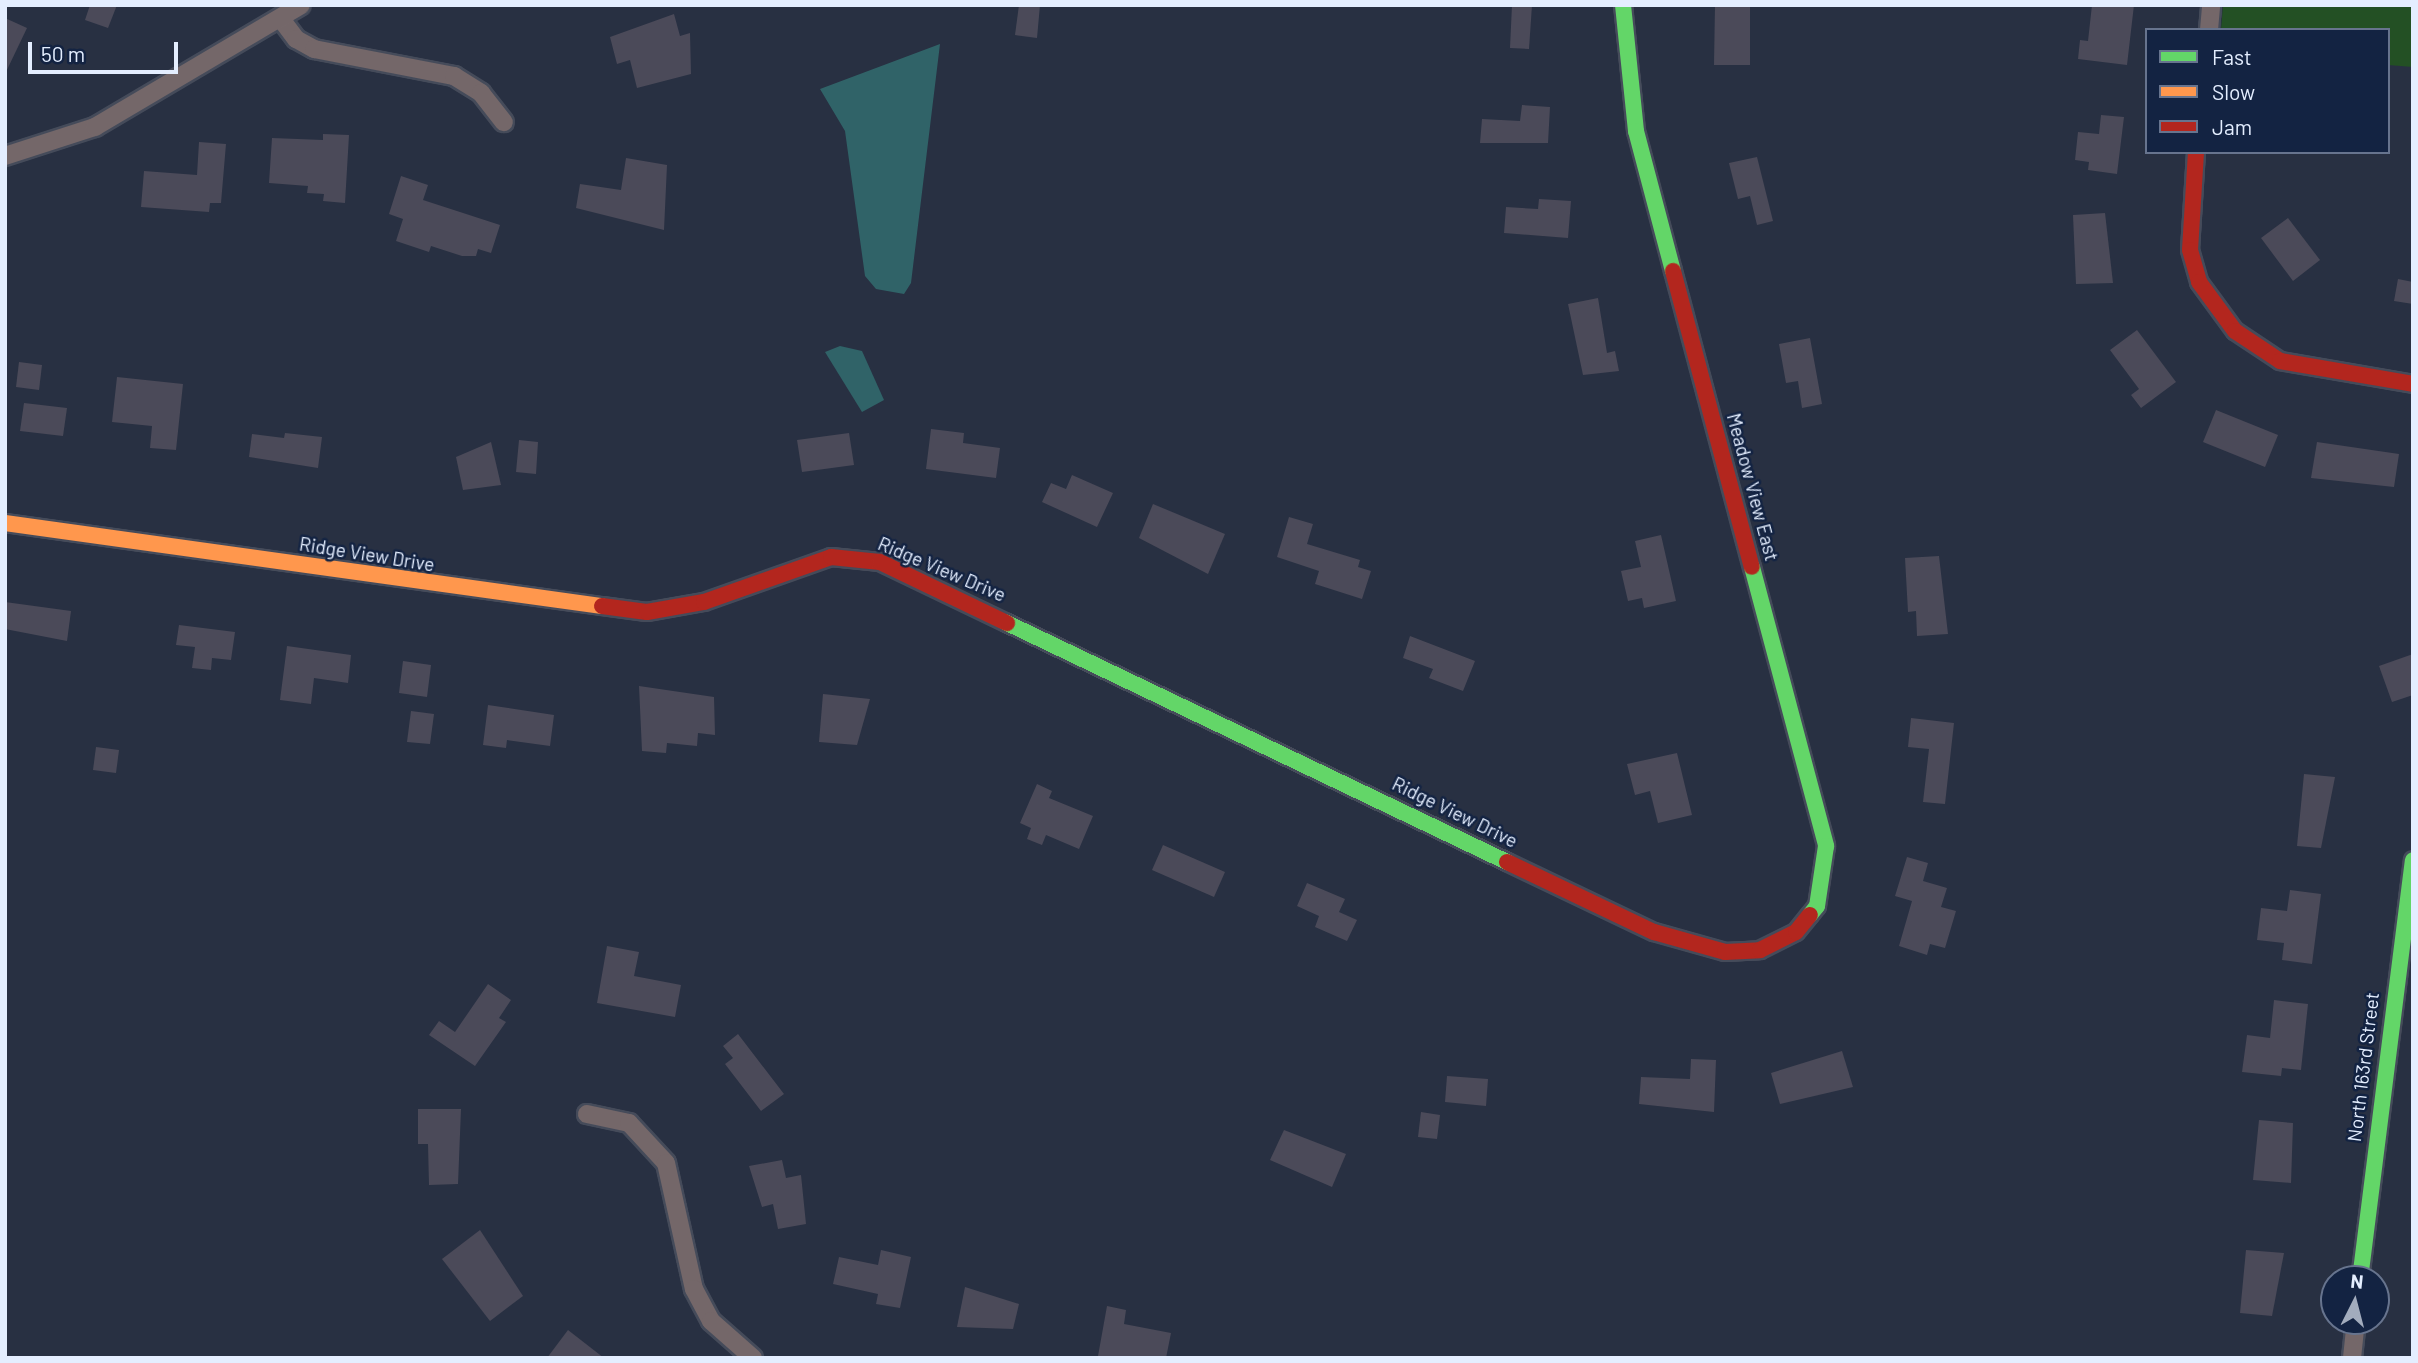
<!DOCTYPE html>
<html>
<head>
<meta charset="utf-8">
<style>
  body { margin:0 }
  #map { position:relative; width:2418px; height:1363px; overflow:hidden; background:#283042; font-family:Barlow,sans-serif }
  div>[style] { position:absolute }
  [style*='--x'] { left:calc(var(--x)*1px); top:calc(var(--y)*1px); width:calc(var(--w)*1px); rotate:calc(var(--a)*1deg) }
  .green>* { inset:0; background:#235024 }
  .water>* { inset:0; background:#306368 }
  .building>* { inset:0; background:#4b4a59 }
  .roads { filter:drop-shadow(2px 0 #454b5a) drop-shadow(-2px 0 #454b5a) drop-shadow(0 2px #454b5a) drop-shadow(0 -2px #454b5a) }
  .street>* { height:18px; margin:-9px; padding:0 9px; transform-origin:9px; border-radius:9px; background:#746769 }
  .fast>* { height:16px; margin:-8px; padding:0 8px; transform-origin:8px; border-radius:8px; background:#63d668 }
  .slow>* { height:16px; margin:-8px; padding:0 8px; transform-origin:8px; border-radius:8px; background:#ff974d }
  .jam>* { height:16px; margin:-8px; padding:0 8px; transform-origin:8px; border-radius:8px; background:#b3261e }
  span { translate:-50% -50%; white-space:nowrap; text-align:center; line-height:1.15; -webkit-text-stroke:5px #132342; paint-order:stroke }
  .street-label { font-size:19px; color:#e4eeff }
  .frame { position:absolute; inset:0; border:7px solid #e4eeff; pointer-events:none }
  .legend { position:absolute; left:2145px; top:28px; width:245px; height:126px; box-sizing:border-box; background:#132342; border:2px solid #67748e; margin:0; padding:9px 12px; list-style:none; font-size:21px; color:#e4eeff }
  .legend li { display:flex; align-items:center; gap:14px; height:35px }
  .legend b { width:35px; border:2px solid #67748e }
  .north { position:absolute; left:2320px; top:1265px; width:70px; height:70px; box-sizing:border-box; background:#132342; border:2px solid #67748e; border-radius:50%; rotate:6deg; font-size:19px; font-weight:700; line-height:28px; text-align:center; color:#e4eeff }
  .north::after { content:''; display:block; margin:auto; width:24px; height:32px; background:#a2acbd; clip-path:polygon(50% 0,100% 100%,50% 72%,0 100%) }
  .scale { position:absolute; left:28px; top:42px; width:150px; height:32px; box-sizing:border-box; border:4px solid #e4eeff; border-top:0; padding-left:9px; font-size:21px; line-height:24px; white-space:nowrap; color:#e4eeff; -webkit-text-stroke:5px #132342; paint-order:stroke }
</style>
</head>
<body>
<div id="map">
  <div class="green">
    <i style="clip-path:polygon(2223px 5px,2413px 5px,2413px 67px,2388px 65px,2388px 30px,2221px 30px)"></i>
  </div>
  <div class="water">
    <i style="clip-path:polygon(940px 44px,911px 283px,904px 294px,876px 289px,865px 276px,845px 131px,820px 89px)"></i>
    <i style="clip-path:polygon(840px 346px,862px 351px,884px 400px,862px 412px,825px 352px)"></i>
  </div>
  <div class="building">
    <i style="clip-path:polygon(90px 5px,117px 5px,108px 28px,85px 20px)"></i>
    <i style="clip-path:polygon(1019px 5px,1040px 5px,1037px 38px,1015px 35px)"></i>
    <i style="clip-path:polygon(1512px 5px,1532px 5px,1529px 49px,1510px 48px)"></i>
    <i style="clip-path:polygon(2092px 5px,2134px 5px,2127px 65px,2078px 59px,2080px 40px,2088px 41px)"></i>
    <i style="clip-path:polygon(1715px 6px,1750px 7px,1750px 65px,1714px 65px)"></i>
    <i style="clip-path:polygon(674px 14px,680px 36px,690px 33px,691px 74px,637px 88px,630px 60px,617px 64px,610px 37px)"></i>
    <i style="clip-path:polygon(5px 18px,27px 28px,5px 74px)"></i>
    <i style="clip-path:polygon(1522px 105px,1550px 107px,1548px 143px,1480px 143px,1482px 119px,1520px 121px)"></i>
    <i style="clip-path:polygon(2101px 115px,2124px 117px,2117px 174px,2088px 170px,2089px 162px,2075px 160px,2078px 132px,2099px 134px)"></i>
    <i style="clip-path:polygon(323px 134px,349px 135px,345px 203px,323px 201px,324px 194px,307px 193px,308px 186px,269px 183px,272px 138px,323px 140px)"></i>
    <i style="clip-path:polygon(199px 142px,226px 144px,221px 203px,210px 203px,209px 212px,141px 207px,144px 171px,197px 175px)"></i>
    <i style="clip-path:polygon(1757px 157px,1773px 221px,1757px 225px,1750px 196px,1738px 199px,1729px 163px)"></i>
    <i style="clip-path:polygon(626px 158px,667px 165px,664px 230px,576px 208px,580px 184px,621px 190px)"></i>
    <i style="clip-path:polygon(401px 176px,428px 185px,423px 200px,500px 225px,491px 253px,478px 249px,476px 256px,462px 256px,431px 246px,429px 252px,396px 241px,403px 219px,389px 214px)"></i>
    <i style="clip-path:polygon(1539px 199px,1571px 201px,1568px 238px,1504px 233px,1506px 207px,1538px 209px)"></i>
    <i style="clip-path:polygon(2105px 213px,2113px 283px,2076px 284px,2073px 215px)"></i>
    <i style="clip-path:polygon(2288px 218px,2320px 260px,2293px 281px,2261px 238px)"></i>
    <i style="clip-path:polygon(2398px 279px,2413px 282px,2413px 304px,2394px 301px)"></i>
    <i style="clip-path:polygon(1598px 298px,1607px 353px,1615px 351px,1619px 371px,1583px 375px,1568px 304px)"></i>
    <i style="clip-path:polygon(2137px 330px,2176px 382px,2141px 408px,2131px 395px,2139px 389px,2110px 350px)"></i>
    <i style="clip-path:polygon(1810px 338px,1822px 404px,1802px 408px,1798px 381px,1786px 383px,1779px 344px)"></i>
    <i style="clip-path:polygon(19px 362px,42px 365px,39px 390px,16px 387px)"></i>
    <i style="clip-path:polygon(117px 377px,183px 384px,176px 450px,150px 448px,152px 426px,112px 422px)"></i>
    <i style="clip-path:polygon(24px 403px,67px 408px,63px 436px,20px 431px)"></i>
    <i style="clip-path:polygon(2216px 410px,2278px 435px,2265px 467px,2203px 442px)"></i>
    <i style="clip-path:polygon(931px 429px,964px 433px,963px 443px,1000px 448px,996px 478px,926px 469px)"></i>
    <i style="clip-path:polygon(285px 433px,322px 437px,318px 468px,249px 457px,252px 434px,284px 438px)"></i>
    <i style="clip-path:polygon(849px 433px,854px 465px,802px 472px,797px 440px)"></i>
    <i style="clip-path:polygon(519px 440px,538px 442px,536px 474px,516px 472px)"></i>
    <i style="clip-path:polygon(491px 442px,501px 485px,463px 490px,456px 457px)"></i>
    <i style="clip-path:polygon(2317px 442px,2399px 454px,2394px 487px,2311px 478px)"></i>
    <i style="clip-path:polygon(1072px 475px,1113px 493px,1097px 527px,1042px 502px,1051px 483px,1066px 489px)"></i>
    <i style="clip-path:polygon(1153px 504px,1225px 534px,1208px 574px,1139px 538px)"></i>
    <i style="clip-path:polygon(1289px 517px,1313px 524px,1307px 544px,1360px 560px,1358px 567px,1371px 571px,1362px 599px,1315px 584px,1319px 571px,1277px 557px)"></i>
    <i style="clip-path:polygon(1661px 535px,1676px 601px,1644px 608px,1642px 598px,1628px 601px,1621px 571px,1641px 567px,1635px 541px)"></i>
    <i style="clip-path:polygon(1939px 556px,1948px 634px,1917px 636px,1916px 611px,1908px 612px,1905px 558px)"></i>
    <i style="clip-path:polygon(5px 602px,71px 611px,67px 641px,5px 629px)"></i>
    <i style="clip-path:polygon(179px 625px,235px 632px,231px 660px,212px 658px,211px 670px,192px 668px,195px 647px,176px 645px)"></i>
    <i style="clip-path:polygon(1410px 636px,1475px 661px,1463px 691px,1429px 678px,1433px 669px,1403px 658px)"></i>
    <i style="clip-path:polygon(287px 646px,351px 655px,348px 683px,314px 678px,311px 704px,280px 700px)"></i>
    <i style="clip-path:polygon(2413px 654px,2413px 695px,2392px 702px,2379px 666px)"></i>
    <i style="clip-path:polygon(403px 661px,431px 665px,427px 697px,399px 693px)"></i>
    <i style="clip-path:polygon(639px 686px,714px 697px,715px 735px,698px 733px,697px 746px,667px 743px,666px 753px,642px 751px)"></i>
    <i style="clip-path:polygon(823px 694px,870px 699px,857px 745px,819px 742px)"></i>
    <i style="clip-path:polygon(488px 705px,554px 715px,550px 746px,507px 740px,506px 748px,483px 745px)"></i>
    <i style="clip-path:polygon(411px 711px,434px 714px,430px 744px,407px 742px)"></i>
    <i style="clip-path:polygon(1911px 718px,1954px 723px,1945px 804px,1923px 802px,1929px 749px,1908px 747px)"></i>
    <i style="clip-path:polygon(96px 747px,119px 750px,116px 773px,93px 770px)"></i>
    <i style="clip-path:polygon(1677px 753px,1692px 815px,1658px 823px,1650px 791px,1635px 795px,1627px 764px)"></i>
    <i style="clip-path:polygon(2304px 774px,2335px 777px,2321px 848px,2297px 846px)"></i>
    <i style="clip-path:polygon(1037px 784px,1052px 791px,1049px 798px,1093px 816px,1079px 849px,1046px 835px,1042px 845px,1027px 839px,1031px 828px,1020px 823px)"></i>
    <i style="clip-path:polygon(1163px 845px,1225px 872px,1214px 897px,1152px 870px)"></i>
    <i style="clip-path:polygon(1907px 857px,1928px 863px,1923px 881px,1947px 888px,1941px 907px,1956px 911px,1945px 948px,1930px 944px,1927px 955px,1899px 946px,1912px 901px,1895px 896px)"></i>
    <i style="clip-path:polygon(1307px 883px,1345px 899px,1339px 912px,1357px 920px,1347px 941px,1315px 927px,1319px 916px,1297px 906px)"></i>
    <i style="clip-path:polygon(2290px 890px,2321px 894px,2312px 964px,2282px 960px,2284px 943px,2257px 940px,2261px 908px,2287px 911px)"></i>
    <i style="clip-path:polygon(607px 946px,639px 952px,634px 976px,681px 985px,675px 1017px,597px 1003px)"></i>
    <i style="clip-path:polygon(488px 984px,511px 1000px,499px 1018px,506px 1022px,475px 1066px,429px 1035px,439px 1021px,455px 1032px)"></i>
    <i style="clip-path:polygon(2274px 1000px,2308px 1004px,2301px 1070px,2282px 1068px,2281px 1076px,2242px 1072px,2247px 1035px,2270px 1038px)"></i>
    <i style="clip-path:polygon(738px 1034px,784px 1094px,761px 1111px,725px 1064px,733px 1058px,723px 1046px)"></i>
    <i style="clip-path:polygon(1842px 1051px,1853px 1087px,1780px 1104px,1771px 1073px)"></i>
    <i style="clip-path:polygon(1691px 1059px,1716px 1060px,1714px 1112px,1639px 1104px,1641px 1077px,1690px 1079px)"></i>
    <i style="clip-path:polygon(1447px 1076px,1488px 1079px,1486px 1106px,1445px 1102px)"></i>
    <i style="clip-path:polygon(418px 1109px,461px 1109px,458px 1184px,429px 1185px,428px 1144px,418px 1144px)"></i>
    <i style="clip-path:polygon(1421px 1112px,1440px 1115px,1437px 1139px,1418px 1137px)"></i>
    <i style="clip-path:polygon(2259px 1120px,2293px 1123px,2291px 1183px,2253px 1180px)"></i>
    <i style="clip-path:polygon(1284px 1130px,1346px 1154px,1332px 1187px,1270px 1160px)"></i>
    <i style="clip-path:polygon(782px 1160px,786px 1178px,801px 1175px,806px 1224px,778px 1229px,773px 1204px,762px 1207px,749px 1166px)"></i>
    <i style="clip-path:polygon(480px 1230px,523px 1296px,490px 1321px,442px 1259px)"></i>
    <i style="clip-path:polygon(881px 1250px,911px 1257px,900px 1308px,876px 1304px,878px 1294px,833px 1284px,839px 1257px,878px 1265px)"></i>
    <i style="clip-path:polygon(2246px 1250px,2284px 1253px,2272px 1316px,2240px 1313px)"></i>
    <i style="clip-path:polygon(965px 1287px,1019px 1304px,1013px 1329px,957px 1327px)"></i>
    <i style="clip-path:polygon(1107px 1306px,1126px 1310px,1124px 1324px,1171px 1333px,1166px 1358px,1098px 1356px)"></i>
    <i style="clip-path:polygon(568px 1330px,604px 1358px,547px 1358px)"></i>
  </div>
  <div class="roads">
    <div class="street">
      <i style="--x:281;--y:19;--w:25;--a:53"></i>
      <i style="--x:296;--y:39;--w:21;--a:29"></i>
      <i style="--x:314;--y:49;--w:143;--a:10.9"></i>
      <i style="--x:454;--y:76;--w:32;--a:32"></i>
      <i style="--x:481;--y:93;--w:37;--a:52"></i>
      <i style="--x:2209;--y:30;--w:25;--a:-85"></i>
      <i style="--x:5;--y:156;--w:95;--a:-17.9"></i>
      <i style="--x:95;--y:127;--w:239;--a:-30.6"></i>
      <i style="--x:587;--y:1114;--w:43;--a:12.1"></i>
      <i style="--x:629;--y:1123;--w:54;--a:47.2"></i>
      <i style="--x:666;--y:1163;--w:129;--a:77.5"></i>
      <i style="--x:694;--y:1289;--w:36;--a:62"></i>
      <i style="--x:711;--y:1321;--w:56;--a:41.4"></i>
      <i style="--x:2352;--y:1358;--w:37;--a:-84"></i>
    </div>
    <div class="fast">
      <i style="--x:1623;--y:5;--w:127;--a:84.1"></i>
      <i style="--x:1636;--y:131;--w:145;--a:75.2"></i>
      <i style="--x:1752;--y:567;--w:289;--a:75.1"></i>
      <i style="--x:1826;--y:846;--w:61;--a:98.5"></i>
      <i style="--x:1817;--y:906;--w:11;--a:128"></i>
      <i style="--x:1007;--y:623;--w:554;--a:25.55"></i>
      <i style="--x:2360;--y:1279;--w:422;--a:-82.8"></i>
    </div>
    <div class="slow">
      <i style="--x:5;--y:523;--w:603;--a:7.92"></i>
    </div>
    <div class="jam">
      <i style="--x:2196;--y:152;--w:98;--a:93.5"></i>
      <i style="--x:2190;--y:250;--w:33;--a:74"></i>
      <i style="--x:2199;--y:282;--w:61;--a:53.7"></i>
      <i style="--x:2235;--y:331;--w:54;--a:33.7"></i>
      <i style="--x:2280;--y:361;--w:135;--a:9.8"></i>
      <i style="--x:1673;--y:271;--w:306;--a:75.1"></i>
      <i style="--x:602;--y:606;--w:45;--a:7.6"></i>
      <i style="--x:647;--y:612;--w:58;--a:-10"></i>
      <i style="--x:704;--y:602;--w:135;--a:-19.5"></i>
      <i style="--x:831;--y:557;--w:49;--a:5.8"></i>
      <i style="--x:880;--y:562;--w:141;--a:25.7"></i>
      <i style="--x:1507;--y:862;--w:163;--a:25.5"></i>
      <i style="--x:1654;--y:932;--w:74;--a:15.7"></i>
      <i style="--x:1725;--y:952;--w:35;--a:-3"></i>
      <i style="--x:1760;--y:950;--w:40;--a:-26.6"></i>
      <i style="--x:1796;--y:932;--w:22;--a:-51"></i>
    </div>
  </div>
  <div class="street-label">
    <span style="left:1753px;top:487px;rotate:75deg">Meadow View East</span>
    <span style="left:367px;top:554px;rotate:9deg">Ridge View Drive</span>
    <span style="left:942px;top:569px;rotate:23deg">Ridge View Drive</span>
    <span style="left:1455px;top:812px;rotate:26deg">Ridge View Drive</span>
    <span style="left:2363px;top:1067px;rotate:-83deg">North 163rd Street</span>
  </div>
  <div class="frame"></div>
  <ul class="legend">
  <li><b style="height:9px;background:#63d668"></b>Fast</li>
  <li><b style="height:9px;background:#ff974d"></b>Slow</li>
  <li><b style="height:9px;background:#b3261e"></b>Jam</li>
  </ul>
  <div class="north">N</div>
  <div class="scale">50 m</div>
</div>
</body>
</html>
